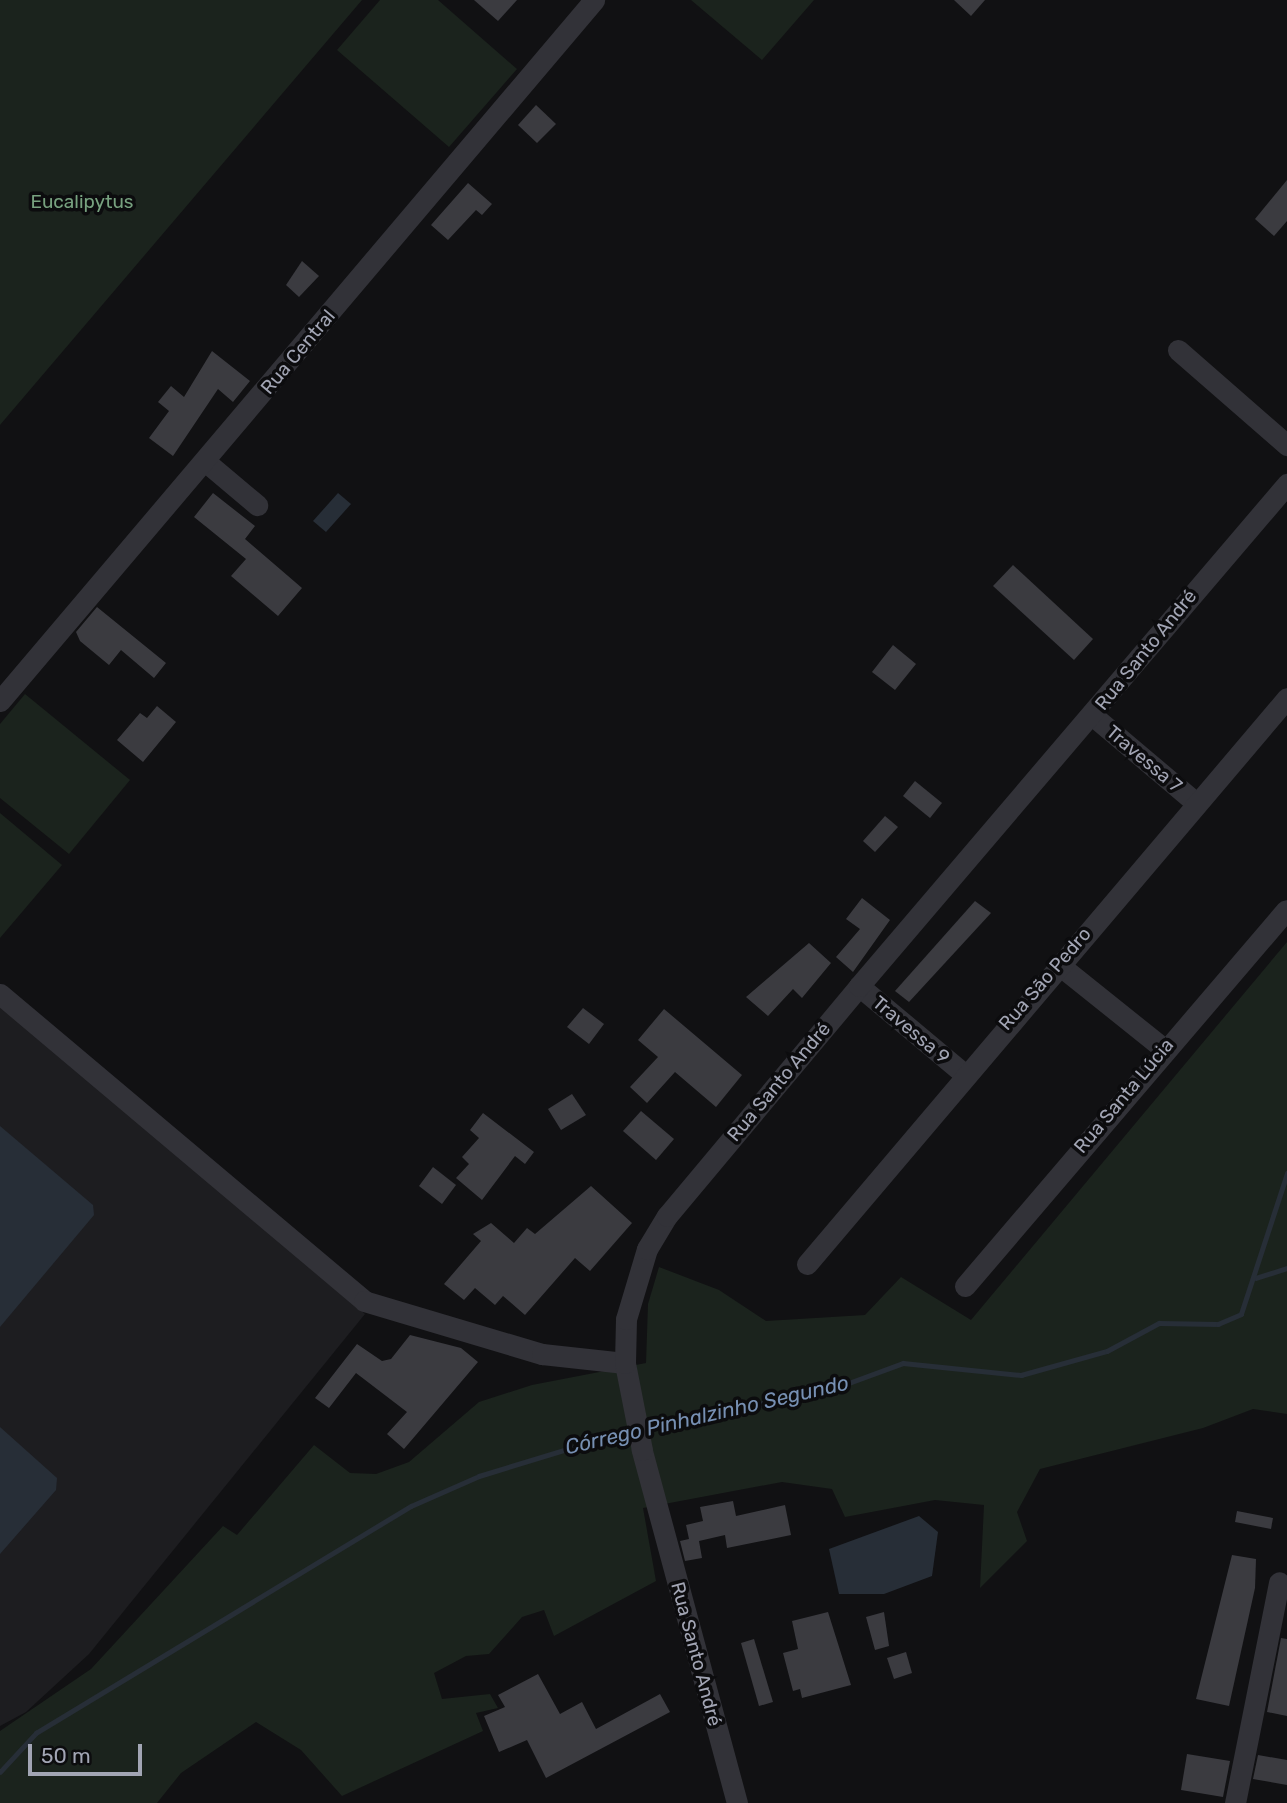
<!DOCTYPE html>
<html>
<head>
<meta charset="utf-8">
<style>
  body { margin:0 }
  #map { position:relative; width:1287px; height:1803px; overflow:hidden; background:#111113; font-family:Rubik,sans-serif }
  div>[style] { position:absolute }
  [style*='--x'] { left:calc(var(--x)*1px); top:calc(var(--y)*1px); width:calc(var(--w)*1px); rotate:calc(var(--a)*1deg) }
  .built>* { inset:0; background:#1d1d20 }
  .green>* { inset:0; background:#1b231d }
  .water>* { inset:0; background:#272e37 }
  .stream>* { height:4.5px; margin:-2.25px; padding:0 2.25px; transform-origin:2.25px; border-radius:2.25px; background:#272e37 }
  .building>* { inset:0; background:#3b3b40 }
  .minor>* { height:21px; margin:-10.5px; padding:0 10.5px; transform-origin:10.5px; border-radius:10.5px; background:#323238 }
  span { translate:-50% -50%; white-space:nowrap; text-align:center; line-height:1.15; -webkit-text-stroke:7px #0c0c0e; paint-order:stroke }
  .park-label { font-size:19px; color:#77a17f }
  .street-label { font-size:19px; color:#a2a5b4 }
  .water-label { font-size:21px; color:#768fb2; font-style:italic }
  .scale { position:absolute; left:28px; top:1744px; width:114px; height:32px; box-sizing:border-box; border:4px solid #a2a5b4; border-top:0; padding-left:9px; font-size:21px; line-height:24px; white-space:nowrap; color:#a2a5b4; -webkit-text-stroke:5px #0c0c0e; paint-order:stroke }
</style>
</head>
<body>
<div id="map">
  <div class="built">
    <i style="clip-path:polygon(0 1004px,365px 1314px,89px 1654px,26px 1712px,0 1726px)"></i>
  </div>
  <div class="green">
    <i style="clip-path:polygon(0 0,362px 0,0 425px)"></i>
    <i style="clip-path:polygon(380px 0,438px 0,517px 69px,449px 147px,337px 50px)"></i>
    <i style="clip-path:polygon(691px 0,814px 0,762px 60px)"></i>
    <i style="clip-path:polygon(25px 694px,130px 780px,69px 854px,0 798px,0 724px)"></i>
    <i style="clip-path:polygon(0 813px,62px 865px,0 938px)"></i>
    <i style="clip-path:polygon(1287px 942px,1287px 1414px,1253px 1409px,1203px 1428px,1040px 1469px,1017px 1512px,1027px 1541px,980px 1588px,984px 1505px,935px 1500px,845px 1517px,832px 1489px,782px 1482px,643px 1508px,656px 1581px,554px 1636px,544px 1610px,522px 1617px,489px 1654px,466px 1656px,434px 1673px,442px 1699px,490px 1694px,498px 1708px,476px 1713px,483px 1731px,342px 1796px,301px 1750px,256px 1722px,181px 1773px,157px 1803px,0 1803px,0 1731px,91px 1669px,223px 1526px,237px 1535px,314px 1445px,350px 1473px,376px 1474px,409px 1462px,479px 1402px,532px 1385px,646px 1363px,648px 1304px,659px 1267px,719px 1290px,766px 1321px,865px 1315px,901px 1277px,971px 1320px)"></i>
  </div>
  <div class="water">
    <i style="clip-path:polygon(338px 493px,351px 504px,326px 532px,313px 521px)"></i>
    <i style="clip-path:polygon(0 1126px,93px 1205px,94px 1215px,0 1327px)"></i>
    <i style="clip-path:polygon(0 1427px,57px 1478px,56px 1490px,0 1554px)"></i>
    <i style="clip-path:polygon(919px 1516px,938px 1532px,932px 1576px,884px 1594px,839px 1594px,829px 1549px)"></i>
  </div>
  <div class="stream">
    <i style="--x:1256;--y:1278;--w:33;--a:-18"></i>
    <i style="--x:645;--y:1426;--w:185;--a:-10.9"></i>
    <i style="--x:827;--y:1391;--w:81;--a:-20.2"></i>
    <i style="--x:903;--y:1363;--w:119;--a:5.8"></i>
    <i style="--x:1021;--y:1375;--w:89;--a:-15.6"></i>
    <i style="--x:1107;--y:1351;--w:59;--a:-28.3"></i>
    <i style="--x:1159;--y:1323;--w:59;--a:1"></i>
    <i style="--x:1218;--y:1324;--w:25;--a:-23"></i>
    <i style="--x:1241;--y:1314;--w:148;--a:-71.9"></i>
    <i style="--x:0;--y:1772;--w:53;--a:-47.3"></i>
    <i style="--x:36;--y:1733;--w:438;--a:-31.2"></i>
    <i style="--x:411;--y:1506;--w:74;--a:-23.8"></i>
    <i style="--x:479;--y:1476;--w:161;--a:-17"></i>
  </div>
  <div class="building">
    <i style="clip-path:polygon(474px 0,517px 0,498px 21px)"></i>
    <i style="clip-path:polygon(954px 0,985px 0,971px 16px)"></i>
    <i style="clip-path:polygon(536px 105px,556px 124px,537px 143px,518px 125px)"></i>
    <i style="clip-path:polygon(1287px 180px,1287px 221px,1274px 236px,1255px 219px)"></i>
    <i style="clip-path:polygon(468px 183px,492px 204px,482px 215px,476px 210px,448px 240px,431px 225px)"></i>
    <i style="clip-path:polygon(302px 261px,319px 276px,299px 297px,286px 285px)"></i>
    <i style="clip-path:polygon(212px 351px,250px 381px,233px 402px,218px 389px,173px 456px,149px 438px,169px 411px,158px 402px,171px 386px,184px 397px)"></i>
    <i style="clip-path:polygon(213px 493px,255px 526px,245px 539px,302px 588px,278px 616px,231px 576px,246px 559px,194px 517px)"></i>
    <i style="clip-path:polygon(1013px 565px,1093px 639px,1074px 660px,993px 586px)"></i>
    <i style="clip-path:polygon(97px 607px,166px 663px,154px 678px,121px 650px,109px 665px,80px 641px,76px 632px)"></i>
    <i style="clip-path:polygon(893px 645px,916px 664px,895px 690px,872px 672px)"></i>
    <i style="clip-path:polygon(157px 706px,176px 722px,143px 762px,117px 740px,140px 713px,147px 718px)"></i>
    <i style="clip-path:polygon(915px 781px,942px 803px,930px 818px,903px 796px)"></i>
    <i style="clip-path:polygon(885px 816px,898px 827px,875px 852px,863px 841px)"></i>
    <i style="clip-path:polygon(862px 898px,890px 920px,853px 972px,836px 957px,860px 929px,846px 919px)"></i>
    <i style="clip-path:polygon(975px 901px,991px 913px,909px 1002px,895px 991px)"></i>
    <i style="clip-path:polygon(809px 943px,831px 963px,802px 998px,793px 989px,768px 1016px,746px 997px)"></i>
    <i style="clip-path:polygon(583px 1008px,604px 1024px,589px 1044px,567px 1027px)"></i>
    <i style="clip-path:polygon(664px 1009px,742px 1075px,716px 1107px,675px 1072px,647px 1103px,630px 1087px,658px 1057px,638px 1040px)"></i>
    <i style="clip-path:polygon(572px 1094px,586px 1115px,561px 1130px,548px 1109px)"></i>
    <i style="clip-path:polygon(641px 1111px,674px 1139px,656px 1160px,623px 1131px)"></i>
    <i style="clip-path:polygon(483px 1113px,534px 1152px,525px 1164px,515px 1156px,482px 1200px,456px 1178px,469px 1164px,462px 1157px,479px 1138px,470px 1130px)"></i>
    <i style="clip-path:polygon(433px 1167px,456px 1185px,442px 1204px,419px 1186px)"></i>
    <i style="clip-path:polygon(591px 1186px,632px 1223px,590px 1271px,575px 1258px,525px 1315px,503px 1296px,495px 1305px,475px 1288px,464px 1300px,444px 1284px,481px 1241px,473px 1234px,491px 1223px,514px 1243px,527px 1228px,535px 1234px)"></i>
    <i style="clip-path:polygon(410px 1335px,461px 1348px,478px 1362px,404px 1449px,387px 1434px,407px 1412px,356px 1373px,329px 1408px,315px 1398px,357px 1344px,382px 1361px,391px 1359px)"></i>
    <i style="clip-path:polygon(733px 1501px,736px 1516px,785px 1505px,791px 1535px,727px 1548px,725px 1535px,699px 1541px,702px 1558px,685px 1561px,680px 1541px,689px 1539px,686px 1525px,703px 1521px,700px 1507px)"></i>
    <i style="clip-path:polygon(1237px 1511px,1273px 1518px,1271px 1529px,1235px 1522px)"></i>
    <i style="clip-path:polygon(1232px 1555px,1256px 1559px,1255px 1588px,1229px 1706px,1196px 1699px)"></i>
    <i style="clip-path:polygon(828px 1612px,851px 1685px,802px 1698px,800px 1689px,793px 1691px,783px 1653px,798px 1649px,792px 1621px)"></i>
    <i style="clip-path:polygon(884px 1612px,889px 1646px,875px 1650px,866px 1617px)"></i>
    <i style="clip-path:polygon(1281px 1638px,1287px 1639px,1287px 1716px,1267px 1712px)"></i>
    <i style="clip-path:polygon(754px 1639px,773px 1702px,759px 1706px,741px 1643px)"></i>
    <i style="clip-path:polygon(906px 1652px,912px 1673px,894px 1679px,887px 1658px)"></i>
    <i style="clip-path:polygon(538px 1674px,560px 1714px,582px 1702px,596px 1729px,660px 1694px,670px 1712px,546px 1778px,527px 1740px,499px 1752px,484px 1716px,505px 1707px,498px 1695px)"></i>
    <i style="clip-path:polygon(1187px 1754px,1230px 1761px,1223px 1797px,1181px 1790px)"></i>
    <i style="clip-path:polygon(1258px 1755px,1287px 1760px,1287px 1785px,1253px 1779px)"></i>
  </div>
  <div class="minor">
    <i style="--x:1178;--y:350;--w:145;--a:41.1"></i>
    <i style="--x:206;--y:462;--w:67;--a:40.1"></i>
    <i style="--x:0;--y:701;--w:919;--a:-49.72"></i>
    <i style="--x:1092;--y:715;--w:136;--a:40.2"></i>
    <i style="--x:1058;--y:964;--w:134;--a:38.7"></i>
    <i style="--x:859;--y:986;--w:136;--a:39.9"></i>
    <i style="--x:0;--y:994;--w:476;--a:40.1"></i>
    <i style="--x:364;--y:1301;--w:186;--a:16.6"></i>
    <i style="--x:542;--y:1354;--w:83;--a:6.2"></i>
    <i style="--x:807;--y:1264;--w:742;--a:-49.7"></i>
    <i style="--x:965;--y:1286;--w:494;--a:-49.5"></i>
    <i style="--x:737;--y:1803;--w:366;--a:-105.1"></i>
    <i style="--x:642;--y:1450;--w:89;--a:-101.1"></i>
    <i style="--x:625;--y:1363;--w:44;--a:-88.7"></i>
    <i style="--x:626;--y:1319;--w:73;--a:-73.3"></i>
    <i style="--x:647;--y:1249;--w:39;--a:-59"></i>
    <i style="--x:667;--y:1216;--w:300;--a:-50.1"></i>
    <i style="--x:859;--y:986;--w:660;--a:-49.55"></i>
    <i style="--x:1235;--y:1803;--w:225;--a:-78.7"></i>
  </div>
  <div class="park-label">
    <span style="left:82px;top:202px">Eucalipytus</span>
  </div>
  <div class="street-label">
    <span style="left:298px;top:352px;rotate:-50deg">Rua Central</span>
    <span style="left:1146px;top:650px;rotate:-51deg">Rua Santo André</span>
    <span style="left:1144px;top:759px;rotate:40deg">Travessa 7</span>
    <span style="left:1045px;top:979px;rotate:-49deg">Rua São Pedro</span>
    <span style="left:911px;top:1030px;rotate:40deg">Travessa 9</span>
    <span style="left:779px;top:1082px;rotate:-50deg">Rua Santo André</span>
    <span style="left:1124px;top:1096px;rotate:-50deg">Rua Santa Lúcia</span>
    <span style="left:696px;top:1654px;rotate:75deg">Rua Santo André</span>
  </div>
  <div class="water-label">
    <span style="left:707px;top:1415px;rotate:-13deg">Córrego Pinhalzinho Segundo</span>
  </div>
  <div class="scale">50 m</div>
</div>
</body>
</html>
